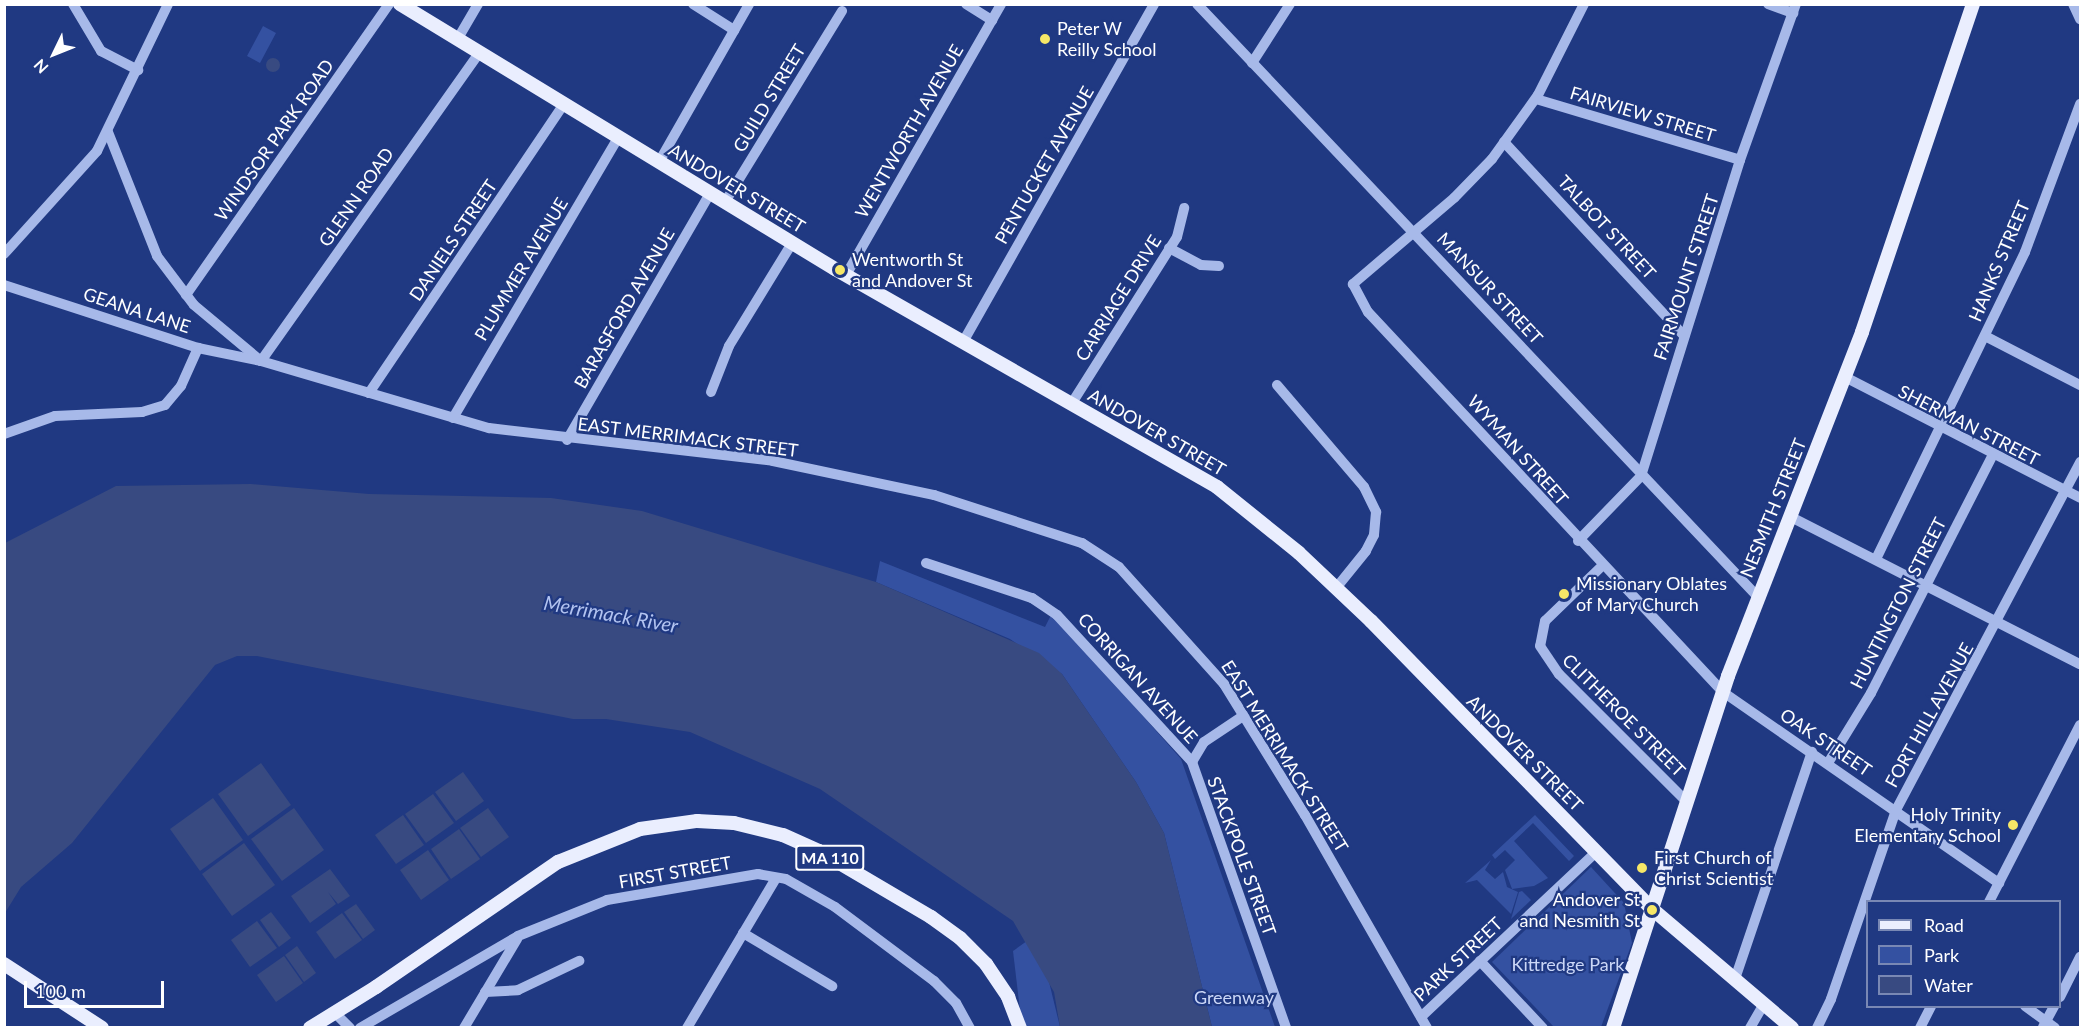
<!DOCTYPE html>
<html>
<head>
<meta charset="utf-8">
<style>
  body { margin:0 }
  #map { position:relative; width:2085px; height:1032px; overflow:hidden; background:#203982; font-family:Lato,sans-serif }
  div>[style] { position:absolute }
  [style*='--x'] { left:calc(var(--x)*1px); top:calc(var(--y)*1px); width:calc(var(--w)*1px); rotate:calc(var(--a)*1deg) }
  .green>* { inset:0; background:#3451a1 }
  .water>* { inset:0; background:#384a81 }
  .round { border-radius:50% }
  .minor>* { height:10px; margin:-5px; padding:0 5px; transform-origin:5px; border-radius:5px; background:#a7b9e9 }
  .major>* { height:14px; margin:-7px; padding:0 7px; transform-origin:7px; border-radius:7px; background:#eaeefe }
  .dots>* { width:16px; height:16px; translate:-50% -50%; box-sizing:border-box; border:3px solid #203982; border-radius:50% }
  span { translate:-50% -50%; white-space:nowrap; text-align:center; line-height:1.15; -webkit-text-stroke:4.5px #203982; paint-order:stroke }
  .shield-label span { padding:2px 4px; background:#203982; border:2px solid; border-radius:4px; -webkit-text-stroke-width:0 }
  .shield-label { font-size:16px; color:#fff; font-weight:700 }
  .poi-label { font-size:18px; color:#fff }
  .left { translate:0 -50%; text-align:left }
  .right { translate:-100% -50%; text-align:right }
  .street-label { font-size:18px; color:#fff }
  .park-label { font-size:18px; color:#cbd7f7 }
  .water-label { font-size:20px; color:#b2c3f0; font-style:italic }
  .frame { position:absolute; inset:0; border:6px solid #fff; pointer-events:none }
  .legend { position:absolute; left:1866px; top:900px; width:195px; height:108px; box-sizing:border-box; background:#203982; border:2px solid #7988b4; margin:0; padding:8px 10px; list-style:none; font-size:18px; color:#fff }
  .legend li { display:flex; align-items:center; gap:12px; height:30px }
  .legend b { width:30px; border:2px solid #7988b4 }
  .north { position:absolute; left:24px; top:24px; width:60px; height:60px; -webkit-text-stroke:4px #203982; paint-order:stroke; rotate:227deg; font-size:16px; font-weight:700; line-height:24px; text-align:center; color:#fff }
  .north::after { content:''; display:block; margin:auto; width:21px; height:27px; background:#fff; clip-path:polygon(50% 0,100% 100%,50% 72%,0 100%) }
  .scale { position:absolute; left:24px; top:981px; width:140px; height:27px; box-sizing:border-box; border:3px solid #fff; border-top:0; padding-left:8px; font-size:18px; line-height:21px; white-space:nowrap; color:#fff; -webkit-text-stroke:4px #203982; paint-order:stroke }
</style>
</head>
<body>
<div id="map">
  <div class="green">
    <i style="clip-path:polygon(263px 26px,276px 33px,260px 63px,247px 56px)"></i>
    <i style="clip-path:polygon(880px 561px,1045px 627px,1052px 613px,1181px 759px,1275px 1027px,1212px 1027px,1164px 833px,1136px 782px,1062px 674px,1010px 639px,876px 582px)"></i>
    <i style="clip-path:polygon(1535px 815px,1574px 856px,1569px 861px,1533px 823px,1514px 841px,1548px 878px,1534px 886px,1512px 889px,1505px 870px,1515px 860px,1505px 850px,1495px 859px,1492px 855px)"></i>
    <i style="clip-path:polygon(1491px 860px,1485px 870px,1495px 879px,1503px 872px,1507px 887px,1518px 892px,1511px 914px,1477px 880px,1465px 883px)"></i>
    <i style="clip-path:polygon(1591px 867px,1624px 903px,1632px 943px,1601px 1027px,1554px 1027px,1492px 962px)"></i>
    <i style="clip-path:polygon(1522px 891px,1531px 900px,1511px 919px,1519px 892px)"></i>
    <i style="clip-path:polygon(1034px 936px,1042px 953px,1060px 1027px,1022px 1027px,1013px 951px)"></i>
  </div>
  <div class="water">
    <i class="round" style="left:266px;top:58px;width:14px;height:14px"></i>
    <i style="clip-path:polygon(251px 484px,369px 494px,551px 498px,642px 511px,876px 582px,1039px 653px,1062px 674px,1136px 782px,1164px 833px,1212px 1027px,1060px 1027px,1054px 992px,1013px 921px,820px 789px,690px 732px,606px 719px,573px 719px,257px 656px,237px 656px,215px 665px,72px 843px,21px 887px,5px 913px,5px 543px,116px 486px)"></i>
    <i style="clip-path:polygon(261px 763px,291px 805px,248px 836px,218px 794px)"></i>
    <i style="clip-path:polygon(463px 772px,484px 801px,456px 821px,435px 792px)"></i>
    <i style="clip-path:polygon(433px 794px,454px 823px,426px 843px,405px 814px)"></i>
    <i style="clip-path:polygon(213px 798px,243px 840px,200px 871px,170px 829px)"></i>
    <i style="clip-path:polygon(294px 808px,324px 850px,282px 881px,251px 839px)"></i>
    <i style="clip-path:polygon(488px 808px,509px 837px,481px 857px,460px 828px)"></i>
    <i style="clip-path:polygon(403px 815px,424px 845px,396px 864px,375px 835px)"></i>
    <i style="clip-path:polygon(459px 829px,480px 859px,451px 879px,431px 849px)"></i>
    <i style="clip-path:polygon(244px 843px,275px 885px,232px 916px,202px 874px)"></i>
    <i style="clip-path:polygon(428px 850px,449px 880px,421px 900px,400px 870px)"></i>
    <i style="clip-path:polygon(330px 869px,350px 896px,338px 904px,328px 892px,336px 904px,310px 923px,291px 896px)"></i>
    <i style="clip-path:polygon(356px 904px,375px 930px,363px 939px,344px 912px)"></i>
    <i style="clip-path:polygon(271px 912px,291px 938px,279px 947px,260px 920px)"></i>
    <i style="clip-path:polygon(342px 913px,362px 940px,335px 959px,316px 932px)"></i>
    <i style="clip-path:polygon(257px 921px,277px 948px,250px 967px,231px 940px)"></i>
    <i style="clip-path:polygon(297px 946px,316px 973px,304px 982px,285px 955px)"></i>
    <i style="clip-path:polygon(284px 956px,303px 983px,276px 1002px,257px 975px)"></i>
  </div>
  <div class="minor">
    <i style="--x:73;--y:4;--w:55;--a:59.2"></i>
    <i style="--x:101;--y:51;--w:42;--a:27.2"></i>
    <i style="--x:693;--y:4;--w:49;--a:32.4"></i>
    <i style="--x:966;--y:4;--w:31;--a:32"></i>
    <i style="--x:1197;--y:4;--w:813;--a:46.59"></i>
    <i style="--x:1584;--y:4;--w:102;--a:116.8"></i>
    <i style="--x:1538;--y:95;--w:79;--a:125.7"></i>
    <i style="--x:1492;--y:159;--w:54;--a:134.3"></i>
    <i style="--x:1454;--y:198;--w:133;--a:139.6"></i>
    <i style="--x:1353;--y:284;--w:32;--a:62"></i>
    <i style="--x:1368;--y:312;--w:520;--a:46.95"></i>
    <i style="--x:1723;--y:692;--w:336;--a:34.7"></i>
    <i style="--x:1768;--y:4;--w:27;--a:20"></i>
    <i style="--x:2073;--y:4;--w:17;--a:65"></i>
    <i style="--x:457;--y:40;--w:42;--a:-59.7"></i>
    <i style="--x:1252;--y:63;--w:70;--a:-57.2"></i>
    <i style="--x:1536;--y:99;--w:213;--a:16.6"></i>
    <i style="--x:108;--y:132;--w:133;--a:68.4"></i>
    <i style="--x:157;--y:256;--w:61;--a:52.9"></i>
    <i style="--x:194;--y:305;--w:87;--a:39.9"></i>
    <i style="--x:261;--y:361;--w:238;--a:16.4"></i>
    <i style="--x:489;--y:428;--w:286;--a:6.6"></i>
    <i style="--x:773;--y:461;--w:165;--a:11.9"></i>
    <i style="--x:934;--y:495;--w:156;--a:18"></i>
    <i style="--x:1082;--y:543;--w:44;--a:33"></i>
    <i style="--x:1119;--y:567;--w:157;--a:48.1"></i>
    <i style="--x:1224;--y:684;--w:154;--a:58.3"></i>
    <i style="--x:1305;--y:815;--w:245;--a:60.2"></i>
    <i style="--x:1504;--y:142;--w:265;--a:47.1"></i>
    <i style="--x:659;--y:162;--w:182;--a:-60.3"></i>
    <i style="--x:725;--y:202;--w:224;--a:-58.5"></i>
    <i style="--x:1169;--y:248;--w:36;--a:28"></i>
    <i style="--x:1201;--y:265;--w:18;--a:3"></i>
    <i style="--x:4;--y:254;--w:139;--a:-47.9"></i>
    <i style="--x:97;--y:151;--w:163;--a:-64.2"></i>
    <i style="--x:846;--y:275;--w:312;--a:-60.2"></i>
    <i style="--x:4;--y:285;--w:204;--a:18"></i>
    <i style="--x:198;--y:348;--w:64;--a:11.7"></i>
    <i style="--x:261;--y:361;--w:377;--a:-54.7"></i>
    <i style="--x:186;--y:295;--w:355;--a:-55.1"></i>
    <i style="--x:1985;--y:336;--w:107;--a:27.3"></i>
    <i style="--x:963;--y:342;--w:388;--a:-60.5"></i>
    <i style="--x:1845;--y:377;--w:264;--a:27.2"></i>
    <i style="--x:1277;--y:385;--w:134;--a:49.5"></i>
    <i style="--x:1364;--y:487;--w:28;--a:64"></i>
    <i style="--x:1376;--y:512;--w:23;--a:95"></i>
    <i style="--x:1374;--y:535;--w:18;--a:117"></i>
    <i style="--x:1366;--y:551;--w:48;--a:129"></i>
    <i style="--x:711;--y:392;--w:49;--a:-68.6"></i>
    <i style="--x:729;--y:346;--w:121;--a:-58.5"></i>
    <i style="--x:369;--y:393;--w:347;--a:-56"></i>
    <i style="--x:1072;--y:403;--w:196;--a:-57.7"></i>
    <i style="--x:1177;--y:237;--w:30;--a:-76"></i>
    <i style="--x:453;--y:418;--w:325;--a:-59.5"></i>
    <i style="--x:4;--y:434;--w:54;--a:-19.4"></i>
    <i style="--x:55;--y:416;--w:87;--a:-2.6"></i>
    <i style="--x:142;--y:412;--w:24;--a:-17"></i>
    <i style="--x:165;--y:405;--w:25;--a:-50"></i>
    <i style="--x:181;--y:386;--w:42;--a:-65.9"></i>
    <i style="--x:567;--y:440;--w:285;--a:-59.9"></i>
    <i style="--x:1789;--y:516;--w:326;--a:27"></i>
    <i style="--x:1578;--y:541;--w:91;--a:-45.9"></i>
    <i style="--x:1641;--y:476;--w:331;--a:-72.6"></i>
    <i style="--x:1740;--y:160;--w:166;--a:-70.3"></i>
    <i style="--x:1876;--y:559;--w:341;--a:-64.1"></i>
    <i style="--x:2025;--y:252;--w:158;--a:-69.6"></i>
    <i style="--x:926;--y:563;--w:112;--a:18.3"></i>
    <i style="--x:1032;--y:598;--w:30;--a:34"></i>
    <i style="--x:1057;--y:615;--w:200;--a:47.4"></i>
    <i style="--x:1602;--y:566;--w:79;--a:136"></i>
    <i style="--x:1545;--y:621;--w:25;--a:101"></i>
    <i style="--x:1540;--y:646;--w:34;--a:56"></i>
    <i style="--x:1559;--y:674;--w:181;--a:45"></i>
    <i style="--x:1243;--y:716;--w:47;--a:146.3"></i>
    <i style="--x:1204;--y:742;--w:23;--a:121"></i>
    <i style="--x:1192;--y:762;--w:282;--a:70.5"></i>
    <i style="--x:1828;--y:763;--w:82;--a:-58.4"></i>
    <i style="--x:1871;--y:693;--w:267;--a:-62.9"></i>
    <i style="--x:1989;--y:902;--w:199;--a:-62.8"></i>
    <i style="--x:743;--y:933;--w:104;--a:30.8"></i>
    <i style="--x:1480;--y:961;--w:92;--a:46.8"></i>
    <i style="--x:1735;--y:979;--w:240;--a:-71.3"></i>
    <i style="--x:485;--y:992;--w:33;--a:-3"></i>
    <i style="--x:518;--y:990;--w:68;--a:-25.4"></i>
    <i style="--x:2060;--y:997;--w:45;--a:-63.4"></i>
    <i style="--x:2025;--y:1006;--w:37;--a:36"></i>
    <i style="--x:335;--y:1013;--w:21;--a:45"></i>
    <i style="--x:1421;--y:1017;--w:242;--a:-43.3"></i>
    <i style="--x:2043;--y:1027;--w:24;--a:-62"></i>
    <i style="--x:360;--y:1028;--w:183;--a:-30.2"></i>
    <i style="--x:518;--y:936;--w:96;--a:-22"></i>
    <i style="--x:607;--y:900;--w:153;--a:-9.8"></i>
    <i style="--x:758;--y:874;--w:28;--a:10"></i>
    <i style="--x:786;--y:879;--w:56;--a:29.7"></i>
    <i style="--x:835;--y:907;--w:124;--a:36.8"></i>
    <i style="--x:934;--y:981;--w:31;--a:45"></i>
    <i style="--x:956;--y:1003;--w:29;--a:61"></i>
    <i style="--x:464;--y:1028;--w:104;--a:-59.2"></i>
    <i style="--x:687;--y:1028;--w:174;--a:-59.3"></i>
    <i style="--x:1750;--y:1028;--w:28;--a:-60"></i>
    <i style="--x:1817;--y:1028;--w:32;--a:-64"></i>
    <i style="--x:1831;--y:999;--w:200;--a:-71"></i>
    <i style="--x:1896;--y:810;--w:394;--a:-62.1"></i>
    <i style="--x:1920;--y:1028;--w:25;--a:-63"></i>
  </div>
  <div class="major">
    <i style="--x:400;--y:4;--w:509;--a:31.35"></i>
    <i style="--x:835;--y:269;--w:440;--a:29.7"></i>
    <i style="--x:1217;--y:487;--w:105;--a:38.8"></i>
    <i style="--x:1299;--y:553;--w:99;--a:43.4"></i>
    <i style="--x:1371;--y:621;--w:401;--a:45.7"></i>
    <i style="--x:1651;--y:908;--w:185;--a:40.4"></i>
    <i style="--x:4;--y:964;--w:117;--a:33.1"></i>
    <i style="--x:310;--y:1028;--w:78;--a:-31.8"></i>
    <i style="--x:376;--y:987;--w:221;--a:-34.5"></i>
    <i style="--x:558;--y:862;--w:88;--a:-21.9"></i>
    <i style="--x:640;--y:829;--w:58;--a:-8"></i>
    <i style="--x:697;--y:821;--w:37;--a:3"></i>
    <i style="--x:734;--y:823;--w:50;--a:13.8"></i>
    <i style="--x:783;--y:835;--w:39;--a:24"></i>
    <i style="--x:819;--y:851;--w:130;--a:30.5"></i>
    <i style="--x:931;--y:917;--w:36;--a:36"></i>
    <i style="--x:960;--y:938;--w:37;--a:45"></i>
    <i style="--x:986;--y:964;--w:40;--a:56"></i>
    <i style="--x:1008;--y:997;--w:33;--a:69"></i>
    <i style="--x:1613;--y:1028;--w:370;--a:-71.9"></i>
    <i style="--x:1728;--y:676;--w:369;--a:-68.7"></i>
    <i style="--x:1862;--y:332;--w:346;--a:-71.3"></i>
  </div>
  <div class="dots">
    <i style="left:1045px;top:39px;background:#f6e767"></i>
    <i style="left:840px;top:270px;background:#f6e767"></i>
    <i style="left:1564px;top:594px;background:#f6e767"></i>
    <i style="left:2013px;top:825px;background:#f6e767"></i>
    <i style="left:1642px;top:868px;background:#f6e767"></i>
    <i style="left:1652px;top:910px;background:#f6e767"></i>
  </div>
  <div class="shield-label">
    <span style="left:830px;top:858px">MA 110</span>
  </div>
  <div class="poi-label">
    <span class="left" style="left:1057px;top:39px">Peter W<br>Reilly School</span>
    <span class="left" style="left:852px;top:270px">Wentworth St<br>and Andover St</span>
    <span class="left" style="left:1576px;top:594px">Missionary Oblates<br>of Mary Church</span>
    <span class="right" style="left:2001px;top:825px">Holy Trinity<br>Elementary School</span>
    <span class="left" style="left:1654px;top:868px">First Church of<br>Christ Scientist</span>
    <span class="right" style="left:1640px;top:910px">Andover St<br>and Nesmith St</span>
  </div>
  <div class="street-label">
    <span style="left:769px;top:98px;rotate:-59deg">GUILD STREET</span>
    <span style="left:1643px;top:114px;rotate:17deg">FAIRVIEW STREET</span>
    <span style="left:909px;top:131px;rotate:-60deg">WENTWORTH AVENUE</span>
    <span style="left:274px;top:140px;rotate:-55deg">WINDSOR PARK ROAD</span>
    <span style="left:1044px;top:165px;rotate:-60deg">PENTUCKET AVENUE</span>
    <span style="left:737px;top:188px;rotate:31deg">ANDOVER STREET</span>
    <span style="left:356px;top:197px;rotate:-55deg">GLENN ROAD</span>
    <span style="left:1607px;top:227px;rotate:47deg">TALBOT STREET</span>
    <span style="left:453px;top:240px;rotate:-56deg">DANIELS STREET</span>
    <span style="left:1999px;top:261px;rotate:-67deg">HANKS STREET</span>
    <span style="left:521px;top:269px;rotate:-59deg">PLUMMER AVENUE</span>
    <span style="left:1686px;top:277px;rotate:-72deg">FAIRMOUNT STREET</span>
    <span style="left:1490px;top:288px;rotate:47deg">MANSUR STREET</span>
    <span style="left:1118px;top:298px;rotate:-58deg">CARRIAGE DRIVE</span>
    <span style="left:624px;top:308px;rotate:-60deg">BARASFORD AVENUE</span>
    <span style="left:137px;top:310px;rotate:18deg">GEANA LANE</span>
    <span style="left:1969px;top:425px;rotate:27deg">SHERMAN STREET</span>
    <span style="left:1157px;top:432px;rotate:30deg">ANDOVER STREET</span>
    <span style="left:688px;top:437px;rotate:7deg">EAST MERRIMACK STREET</span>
    <span style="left:1518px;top:450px;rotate:48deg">WYMAN STREET</span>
    <span style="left:1773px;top:508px;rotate:-68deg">NESMITH STREET</span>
    <span style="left:1898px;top:603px;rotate:-63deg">HUNTINGTON STREET</span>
    <span style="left:1138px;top:678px;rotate:48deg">CORRIGAN AVENUE</span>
    <span style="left:1624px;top:715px;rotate:45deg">CLITHEROE STREET</span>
    <span style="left:1929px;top:715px;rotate:-61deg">FORT HILL AVENUE</span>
    <span style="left:1826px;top:742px;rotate:34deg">OAK STREET</span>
    <span style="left:1525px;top:753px;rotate:45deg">ANDOVER STREET</span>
    <span style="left:1285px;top:756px;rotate:58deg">EAST MERRIMACK STREET</span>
    <span style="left:1242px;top:856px;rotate:70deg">STACKPOLE STREET</span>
    <span style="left:675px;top:872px;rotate:-10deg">FIRST STREET</span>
    <span style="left:1458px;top:959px;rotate:-43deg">PARK STREET</span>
  </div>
  <div class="park-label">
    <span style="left:1568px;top:964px">Kittredge Park</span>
    <span style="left:1234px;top:997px">Greenway</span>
  </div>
  <div class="water-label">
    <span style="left:611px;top:614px;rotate:10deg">Merrimack River</span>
  </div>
  <div class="frame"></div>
  <ul class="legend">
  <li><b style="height:8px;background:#eaeefe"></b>Road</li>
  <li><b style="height:16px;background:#3451a1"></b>Park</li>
  <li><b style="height:16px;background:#384a81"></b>Water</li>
  </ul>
  <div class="north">N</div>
  <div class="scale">100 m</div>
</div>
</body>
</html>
